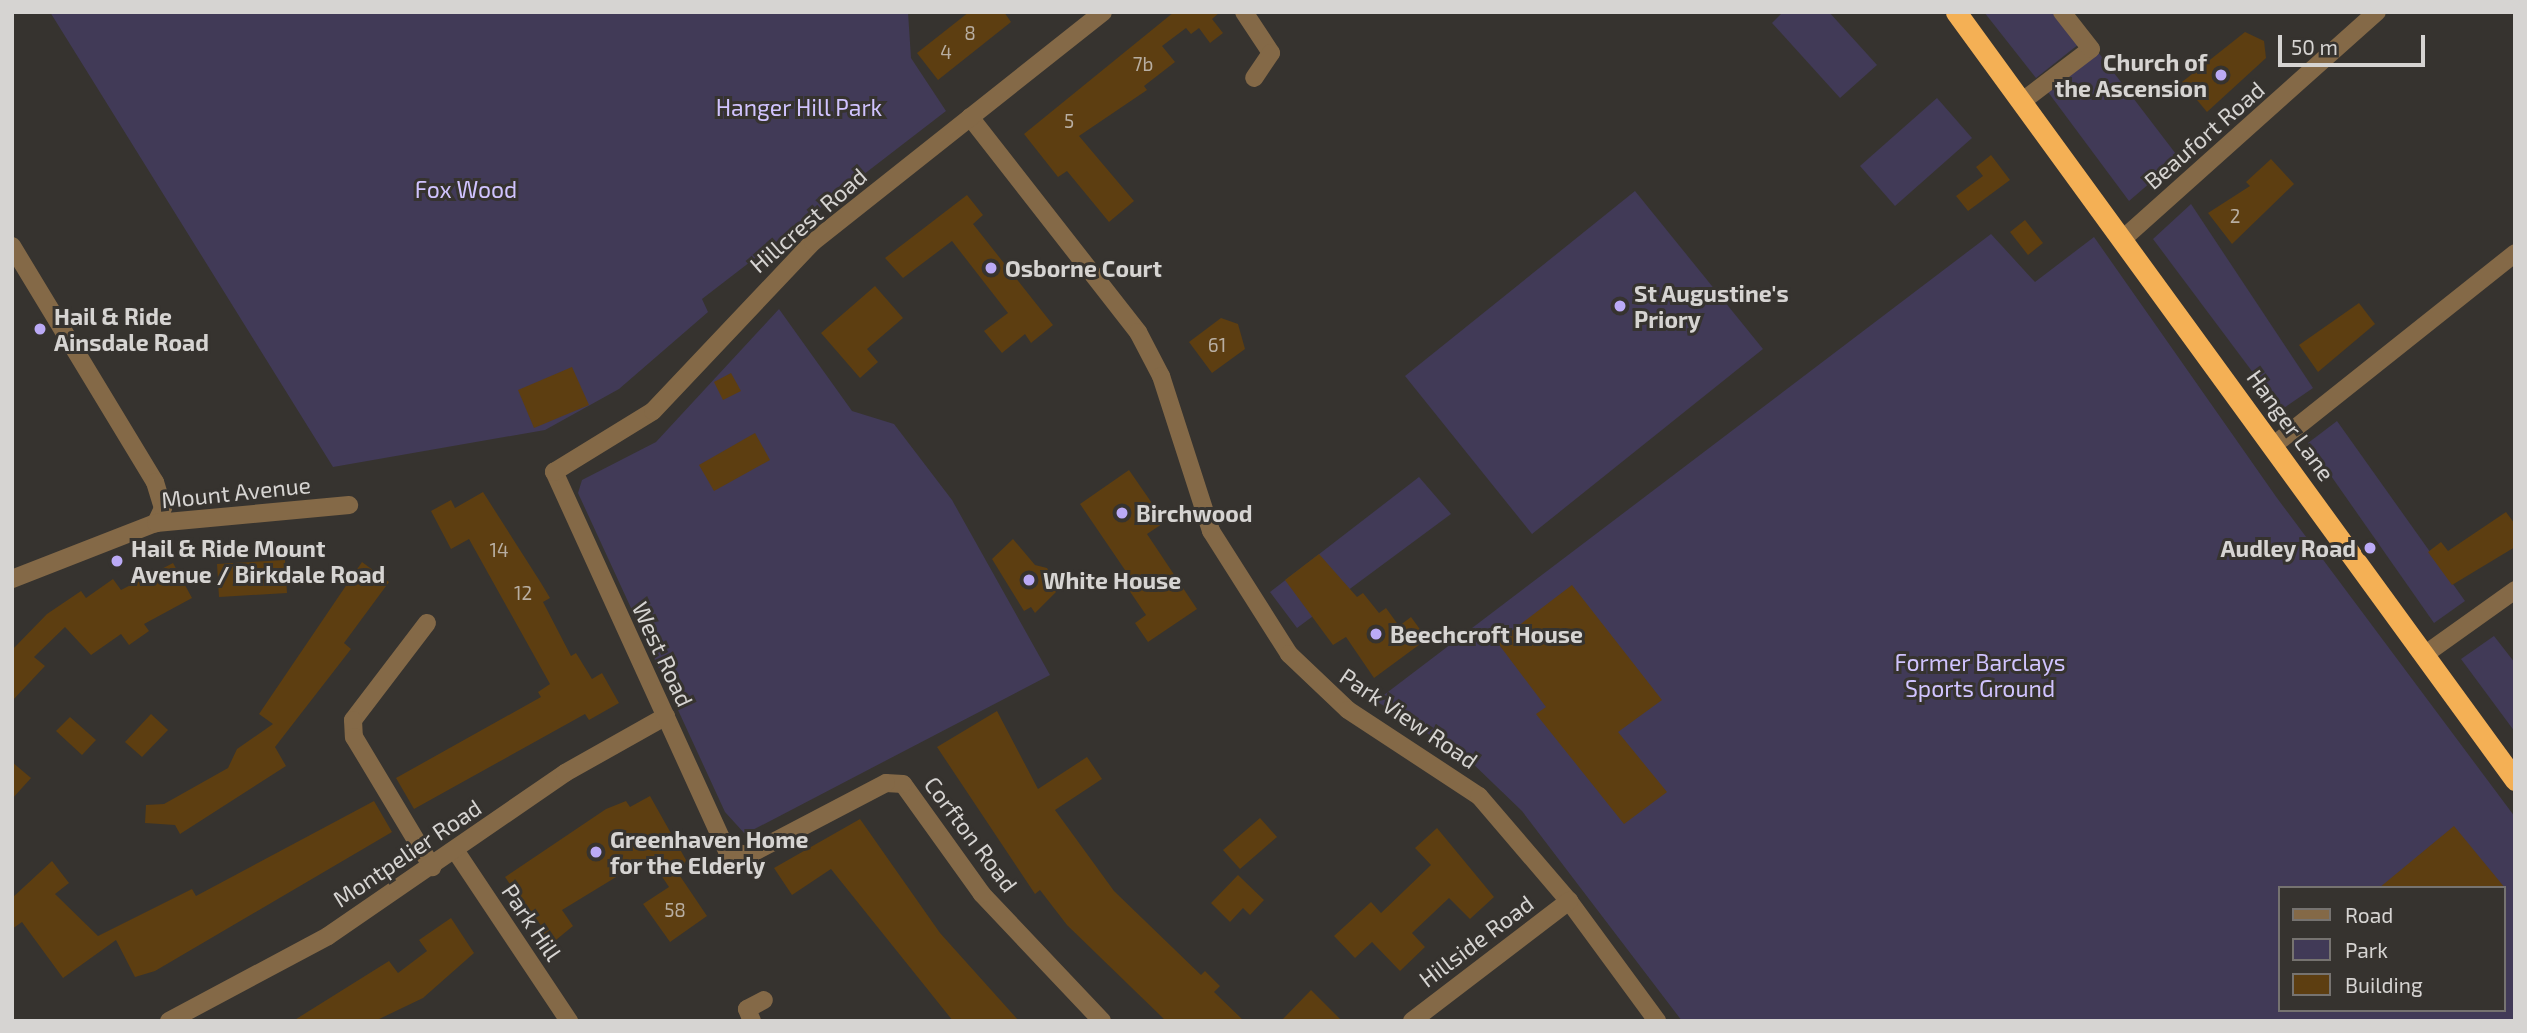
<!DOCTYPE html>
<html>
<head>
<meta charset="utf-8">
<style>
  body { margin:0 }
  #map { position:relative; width:2527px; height:1033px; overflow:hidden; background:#36332f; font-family:"Exo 2",sans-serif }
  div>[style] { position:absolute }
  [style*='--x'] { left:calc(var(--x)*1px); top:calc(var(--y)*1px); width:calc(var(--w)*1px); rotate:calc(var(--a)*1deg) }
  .green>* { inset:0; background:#413a57 }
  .building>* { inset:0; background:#5d3e11 }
  .minor>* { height:18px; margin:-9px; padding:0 9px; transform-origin:9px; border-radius:9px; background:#846947 }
  .highway>* { height:21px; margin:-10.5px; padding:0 10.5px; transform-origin:10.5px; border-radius:10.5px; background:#f4b055 }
  .dots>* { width:19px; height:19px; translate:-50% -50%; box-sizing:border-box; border:4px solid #36332f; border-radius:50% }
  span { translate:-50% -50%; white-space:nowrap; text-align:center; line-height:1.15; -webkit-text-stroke:6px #36332f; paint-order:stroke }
  .number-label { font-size:19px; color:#b8aea2 }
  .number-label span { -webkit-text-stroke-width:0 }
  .poi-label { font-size:23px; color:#d6d4d2; font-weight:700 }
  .right { translate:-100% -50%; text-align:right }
  .left { translate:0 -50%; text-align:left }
  .park-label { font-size:23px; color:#d0c3fe }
  .street-label { font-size:23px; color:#d6d4d2 }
  .frame { position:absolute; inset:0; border:14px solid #d6d4d2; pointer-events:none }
  .legend { position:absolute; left:2278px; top:886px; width:228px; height:126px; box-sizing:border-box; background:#36332f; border:2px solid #767370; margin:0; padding:9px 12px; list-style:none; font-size:21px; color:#d6d4d2 }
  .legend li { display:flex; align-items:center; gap:14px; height:35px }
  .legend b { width:35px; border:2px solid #767370 }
  .scale { position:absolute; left:2278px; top:35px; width:147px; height:32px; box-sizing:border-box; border:4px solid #d6d4d2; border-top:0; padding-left:9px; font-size:21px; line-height:24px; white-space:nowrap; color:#d6d4d2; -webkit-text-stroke:5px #36332f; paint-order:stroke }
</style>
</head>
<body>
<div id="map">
  <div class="green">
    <i style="clip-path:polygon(50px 12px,908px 12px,911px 58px,946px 111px,702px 299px,708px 312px,619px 389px,545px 430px,333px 467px)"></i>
    <i style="clip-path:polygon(1783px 12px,1829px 12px,1877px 65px,1840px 98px,1772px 23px)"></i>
    <i style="clip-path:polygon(1984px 12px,2054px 12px,2079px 44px,2036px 78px)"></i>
    <i style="clip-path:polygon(2098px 52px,2179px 158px,2129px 201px,2048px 92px)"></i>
    <i style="clip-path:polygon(1937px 98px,1972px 138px,1895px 206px,1860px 166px)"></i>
    <i style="clip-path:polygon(1635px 191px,1763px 349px,1532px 534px,1405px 376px)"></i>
    <i style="clip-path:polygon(2191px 204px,2313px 388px,2281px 410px,2153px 239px)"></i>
    <i style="clip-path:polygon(evenodd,1991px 234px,2035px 282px,2094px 237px,2277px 498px,2515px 817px,2515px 1021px,1682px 1021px,1522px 811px,1468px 759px,1376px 701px,1991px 234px,2280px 888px,2504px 888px,2504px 1010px,2280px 1010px,2280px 888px)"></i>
    <i style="clip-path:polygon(779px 309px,852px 411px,894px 424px,952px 500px,1050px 675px,745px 834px,725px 812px,578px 493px,582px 480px,656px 442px)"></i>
    <i style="clip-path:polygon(2337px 421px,2465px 601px,2434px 623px,2308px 443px)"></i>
    <i style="clip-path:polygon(1419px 477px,1451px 514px,1297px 628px,1270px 592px)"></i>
    <i style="clip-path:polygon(2494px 636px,2515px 663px,2515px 732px,2461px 659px)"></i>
  </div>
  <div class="building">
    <i style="clip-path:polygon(969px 12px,1004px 12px,1011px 22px,938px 80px,917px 53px)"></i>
    <i style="clip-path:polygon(1174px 12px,1220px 12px,1212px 19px,1223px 33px,1210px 43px,1199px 28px,1191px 34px,1186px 28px,1162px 46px,1175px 62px,1144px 86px,1147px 90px,1079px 136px,1134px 201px,1109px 222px,1067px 171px,1058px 177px,1024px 134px)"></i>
    <i style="clip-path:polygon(2245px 32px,2264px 41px,2266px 58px,2207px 112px,2182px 82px)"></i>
    <i style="clip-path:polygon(1991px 155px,2010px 180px,1968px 211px,1956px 196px,1983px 176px,1976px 167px)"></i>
    <i style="clip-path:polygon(2271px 159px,2294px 184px,2232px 244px,2208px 213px,2250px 186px,2246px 182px)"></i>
    <i style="clip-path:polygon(967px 195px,983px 215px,973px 224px,1053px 325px,1031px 343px,1025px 334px,1002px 353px,984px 331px,1008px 313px,952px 241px,903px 278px,885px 258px)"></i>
    <i style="clip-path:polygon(2025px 220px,2043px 243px,2028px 255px,2010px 232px)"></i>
    <i style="clip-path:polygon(875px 286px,903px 318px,867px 349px,878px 362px,860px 378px,821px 333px)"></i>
    <i style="clip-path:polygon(2359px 303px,2375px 324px,2318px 372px,2299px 345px)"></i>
    <i style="clip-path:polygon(1221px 318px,1238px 324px,1245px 349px,1212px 373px,1189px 342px)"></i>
    <i style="clip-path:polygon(572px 367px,589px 405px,534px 428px,518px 390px)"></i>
    <i style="clip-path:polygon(731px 373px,741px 391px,723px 400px,714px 382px)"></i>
    <i style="clip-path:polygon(755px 433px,770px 460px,714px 491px,699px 465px)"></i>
    <i style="clip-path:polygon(1129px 470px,1165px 522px,1147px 534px,1197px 609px,1148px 642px,1135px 623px,1146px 615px,1120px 577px,1127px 573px,1080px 504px)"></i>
    <i style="clip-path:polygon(483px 492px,541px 583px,550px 598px,543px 602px,571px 656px,576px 653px,592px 679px,602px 673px,619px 703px,589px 720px,585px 714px,414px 809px,396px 778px,541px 697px,538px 692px,550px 684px,469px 539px,451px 549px,431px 511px,451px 500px,455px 508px)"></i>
    <i style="clip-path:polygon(2506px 512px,2515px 524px,2515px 547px,2452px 585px,2428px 552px,2441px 542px,2448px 551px)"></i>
    <i style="clip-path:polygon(1013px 539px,1035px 565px,1047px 568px,1059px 589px,1035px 613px,1031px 607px,1024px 611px,992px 559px)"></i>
    <i style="clip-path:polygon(1319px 554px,1357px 597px,1363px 593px,1379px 613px,1386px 608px,1399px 626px,1411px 617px,1427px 639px,1374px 678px,1346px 637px,1333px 645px,1285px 580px)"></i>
    <i style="clip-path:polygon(285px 560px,287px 593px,219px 597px,217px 564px)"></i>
    <i style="clip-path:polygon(362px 562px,389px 582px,344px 643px,351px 649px,275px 747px,286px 766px,180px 834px,175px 825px,145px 823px,146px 805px,164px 804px,228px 768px,237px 749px,273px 724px,259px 714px)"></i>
    <i style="clip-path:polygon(173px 563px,192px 598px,144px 624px,149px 631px,129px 645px,121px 634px,91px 655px,65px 627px,34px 657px,45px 666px,12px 701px,12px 650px,47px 614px,81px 591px,86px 598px,113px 579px,121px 590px)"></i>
    <i style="clip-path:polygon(1572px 585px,1662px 700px,1618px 732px,1667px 792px,1624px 824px,1536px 714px,1546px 707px,1497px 642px)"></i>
    <i style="clip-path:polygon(997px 711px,1038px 789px,1087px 757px,1102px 779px,1055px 810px,1114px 891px,1201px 975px,1205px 971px,1220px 986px,1214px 992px,1244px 1021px,1166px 1021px,1067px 925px,1040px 890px,1035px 894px,937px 747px)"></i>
    <i style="clip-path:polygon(151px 714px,168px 730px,142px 757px,125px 742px)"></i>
    <i style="clip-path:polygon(70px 717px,96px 740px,82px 755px,56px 731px)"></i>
    <i style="clip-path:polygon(12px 762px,31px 778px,12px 799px)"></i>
    <i style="clip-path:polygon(650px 796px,686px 860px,680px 876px,707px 916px,670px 942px,643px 904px,669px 887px,649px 857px,562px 910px,573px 926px,551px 944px,505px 877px,606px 809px,626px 801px,630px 807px)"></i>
    <i style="clip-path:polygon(374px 801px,392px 832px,155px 971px,135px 977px,116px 940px,63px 978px,22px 922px,12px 929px,12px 898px,52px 861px,69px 883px,55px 894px,98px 936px,192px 889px,196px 896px)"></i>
    <i style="clip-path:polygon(1260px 818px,1277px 837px,1240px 869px,1223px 850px)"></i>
    <i style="clip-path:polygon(860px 819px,940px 933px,1019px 1021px,953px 1021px,831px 869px,792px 895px,774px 868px)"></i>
    <i style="clip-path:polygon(2454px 826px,2505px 888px,2379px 888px)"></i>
    <i style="clip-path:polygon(1437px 828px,1494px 897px,1470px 919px,1449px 898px,1412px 933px,1425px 947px,1400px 971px,1372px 942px,1355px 958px,1334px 936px,1371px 902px,1381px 913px,1431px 865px,1415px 848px)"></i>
    <i style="clip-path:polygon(1238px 875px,1264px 900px,1250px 915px,1243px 908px,1230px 922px,1211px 903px)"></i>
    <i style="clip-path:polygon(451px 918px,474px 953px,423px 998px,375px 1021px,293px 1021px,389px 961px,398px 973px,427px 951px,419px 940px)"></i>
    <i style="clip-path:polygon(1311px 990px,1342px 1021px,1281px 1021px)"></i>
  </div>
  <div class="minor">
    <i style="--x:1244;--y:12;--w:49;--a:56.6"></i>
    <i style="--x:1271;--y:53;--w:30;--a:124"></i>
    <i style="--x:2024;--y:100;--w:84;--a:-37.3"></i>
    <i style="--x:2091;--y:49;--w:47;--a:-128.1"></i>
    <i style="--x:970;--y:117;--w:273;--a:52"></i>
    <i style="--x:1138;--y:332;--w:50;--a:62.4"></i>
    <i style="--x:1161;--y:376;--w:163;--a:72.1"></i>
    <i style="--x:1211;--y:531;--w:146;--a:57.6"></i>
    <i style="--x:1289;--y:654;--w:81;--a:43.5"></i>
    <i style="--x:1348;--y:710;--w:157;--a:33.3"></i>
    <i style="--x:1479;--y:796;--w:138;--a:49.4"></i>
    <i style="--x:1569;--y:901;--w:149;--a:53.7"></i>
    <i style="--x:2125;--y:237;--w:338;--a:-41.8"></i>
    <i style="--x:12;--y:246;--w:276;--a:58.8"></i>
    <i style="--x:155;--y:482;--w:27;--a:73"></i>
    <i style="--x:163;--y:508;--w:17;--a:115"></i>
    <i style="--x:2274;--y:445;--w:308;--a:-38.5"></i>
    <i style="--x:12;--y:579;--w:155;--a:-21.3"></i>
    <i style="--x:156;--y:523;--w:194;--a:-5.3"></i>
    <i style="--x:427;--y:623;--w:122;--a:127.3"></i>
    <i style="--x:353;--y:720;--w:17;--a:87"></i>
    <i style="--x:354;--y:737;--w:152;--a:59"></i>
    <i style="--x:2424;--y:655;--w:112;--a:-35.5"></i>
    <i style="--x:455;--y:850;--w:206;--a:56.3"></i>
    <i style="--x:169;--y:1021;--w:180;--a:-28.1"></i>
    <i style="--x:328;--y:936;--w:288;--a:-34.5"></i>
    <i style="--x:565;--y:773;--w:116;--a:-29.4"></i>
    <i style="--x:752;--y:1021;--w:13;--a:-113"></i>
    <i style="--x:747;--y:1009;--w:19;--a:-28"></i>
    <i style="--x:1102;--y:1021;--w:175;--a:-133.4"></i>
    <i style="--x:982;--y:894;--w:135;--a:-125.7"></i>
    <i style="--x:903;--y:784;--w:17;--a:-177"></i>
    <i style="--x:886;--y:783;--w:156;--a:152.4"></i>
    <i style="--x:748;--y:855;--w:21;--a:-169"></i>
    <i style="--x:727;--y:851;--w:417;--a:-114.5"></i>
    <i style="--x:554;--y:472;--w:116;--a:-31.6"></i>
    <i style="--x:653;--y:411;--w:233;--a:-46.6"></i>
    <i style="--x:813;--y:242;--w:370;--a:-38.4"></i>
    <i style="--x:1412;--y:1021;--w:198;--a:-37.4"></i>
  </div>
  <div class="highway">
    <i style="--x:1956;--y:12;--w:950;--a:53.95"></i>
  </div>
  <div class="dots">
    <i style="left:2221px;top:75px;background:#bbaaf6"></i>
    <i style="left:991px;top:268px;background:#bbaaf6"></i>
    <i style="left:1620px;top:306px;background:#bbaaf6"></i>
    <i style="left:40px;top:329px;background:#bbaaf6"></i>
    <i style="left:1122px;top:513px;background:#bbaaf6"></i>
    <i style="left:2370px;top:548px;background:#bbaaf6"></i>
    <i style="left:117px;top:561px;background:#bbaaf6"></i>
    <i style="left:1029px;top:580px;background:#bbaaf6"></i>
    <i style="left:1376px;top:634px;background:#bbaaf6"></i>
    <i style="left:596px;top:852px;background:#bbaaf6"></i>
  </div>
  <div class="number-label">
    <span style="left:970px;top:33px">8</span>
    <span style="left:946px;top:52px">4</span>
    <span style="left:1143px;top:64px">7b</span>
    <span style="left:1069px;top:121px">5</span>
    <span style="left:2235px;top:216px">2</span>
    <span style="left:1217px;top:345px">61</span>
    <span style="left:499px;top:550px">14</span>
    <span style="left:523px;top:593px">12</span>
    <span style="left:675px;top:910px">58</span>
  </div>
  <div class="poi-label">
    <span class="right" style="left:2207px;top:75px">Church of<br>the Ascension</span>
    <span class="left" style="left:1005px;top:268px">Osborne Court</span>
    <span class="left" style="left:1634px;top:306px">St Augustine's<br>Priory</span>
    <span class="left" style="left:54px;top:329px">Hail &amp; Ride<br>Ainsdale Road</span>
    <span class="left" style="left:1136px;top:513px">Birchwood</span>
    <span class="left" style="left:131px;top:561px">Hail &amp; Ride Mount<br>Avenue / Birkdale Road</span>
    <span class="right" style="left:2356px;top:548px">Audley Road</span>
    <span class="left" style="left:1043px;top:580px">White House</span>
    <span class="left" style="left:1390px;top:634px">Beechcroft House</span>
    <span class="left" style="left:610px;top:852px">Greenhaven Home<br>for the Elderly</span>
  </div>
  <div class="park-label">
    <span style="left:799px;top:107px">Hanger Hill Park</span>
    <span style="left:466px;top:189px">Fox Wood</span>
    <span style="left:1980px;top:675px">Former Barclays<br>Sports Ground</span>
  </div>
  <div class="street-label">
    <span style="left:2204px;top:135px;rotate:-41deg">Beaufort Road</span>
    <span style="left:808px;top:220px;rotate:-41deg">Hillcrest Road</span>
    <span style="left:2291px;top:425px;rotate:54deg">Hanger Lane</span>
    <span style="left:236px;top:492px;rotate:-6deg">Mount Avenue</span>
    <span style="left:663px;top:654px;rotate:65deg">West Road</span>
    <span style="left:1409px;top:718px;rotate:34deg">Park View Road</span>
    <span style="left:971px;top:834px;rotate:53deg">Corfton Road</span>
    <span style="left:407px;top:853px;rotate:-34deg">Montpelier Road</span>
    <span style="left:532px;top:922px;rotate:56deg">Park Hill</span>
    <span style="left:1476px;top:941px;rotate:-37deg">Hillside Road</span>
  </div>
  <div class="frame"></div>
  <ul class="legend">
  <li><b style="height:9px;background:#846947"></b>Road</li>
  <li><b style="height:19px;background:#413a57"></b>Park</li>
  <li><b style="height:19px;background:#5d3e11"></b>Building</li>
  </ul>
  <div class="scale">50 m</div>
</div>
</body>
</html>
